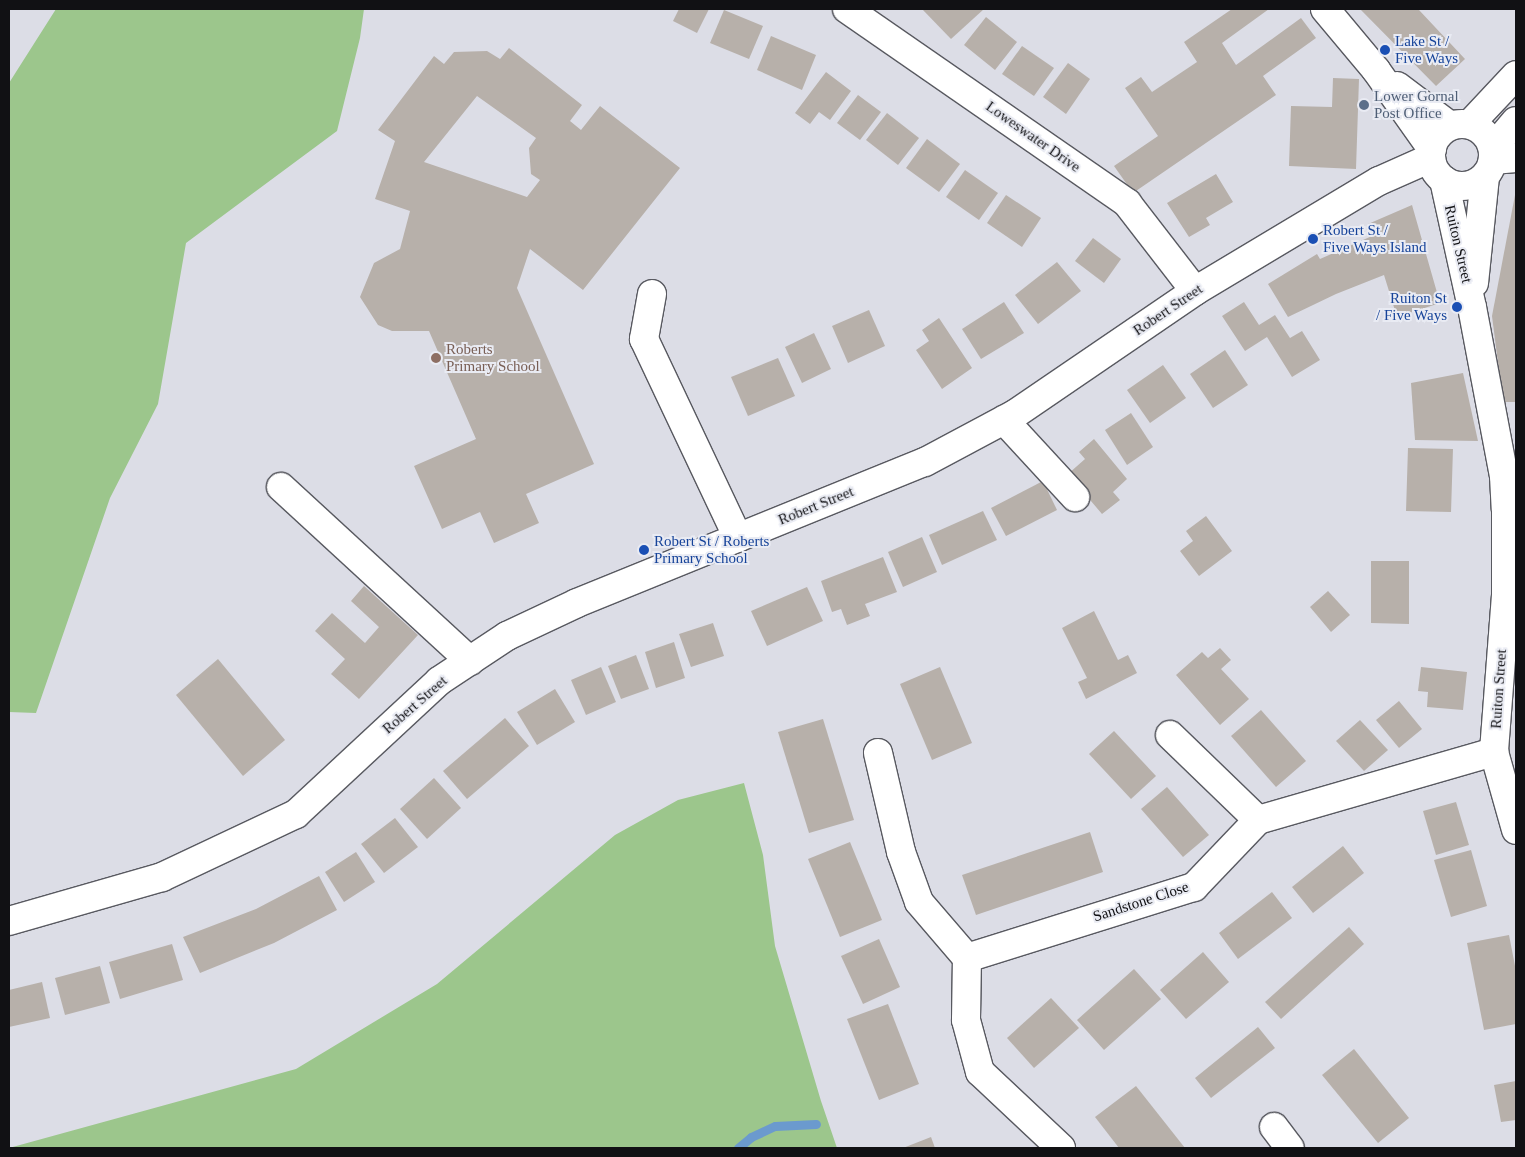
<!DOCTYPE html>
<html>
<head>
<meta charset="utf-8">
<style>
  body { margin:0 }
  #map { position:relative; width:1525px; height:1157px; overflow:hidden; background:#dcdde6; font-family:Georgia,serif }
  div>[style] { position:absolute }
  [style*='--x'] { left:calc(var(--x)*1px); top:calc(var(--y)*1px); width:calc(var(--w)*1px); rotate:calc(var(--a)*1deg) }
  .green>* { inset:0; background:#9cc68c }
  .stream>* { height:9px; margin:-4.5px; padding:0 4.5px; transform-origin:4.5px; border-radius:4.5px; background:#6b9ace }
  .building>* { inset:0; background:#b7b0aa }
  .roads { filter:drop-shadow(1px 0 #585960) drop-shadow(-1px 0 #585960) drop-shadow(0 1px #585960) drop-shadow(0 -1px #585960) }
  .minor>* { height:28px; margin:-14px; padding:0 14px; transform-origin:14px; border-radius:14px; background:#fff }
  .major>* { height:28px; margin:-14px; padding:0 14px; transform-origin:14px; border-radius:14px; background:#fff }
  .major>.ring { margin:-14px; padding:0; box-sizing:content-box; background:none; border:28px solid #fff; border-radius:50% }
  .dots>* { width:14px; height:14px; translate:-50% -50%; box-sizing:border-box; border:2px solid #e9ebf3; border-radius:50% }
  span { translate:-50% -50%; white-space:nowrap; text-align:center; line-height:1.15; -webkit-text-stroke:4px #e9ebf3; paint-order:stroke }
  .transit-label { font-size:15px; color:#164399 }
  .left { translate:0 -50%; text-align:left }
  .right { translate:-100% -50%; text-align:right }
  .service-label { font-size:15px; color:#4e5e75 }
  .street-label { font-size:15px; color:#111114 }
  .education-label { font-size:15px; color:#785e54 }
  .frame { position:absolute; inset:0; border:10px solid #111114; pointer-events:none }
</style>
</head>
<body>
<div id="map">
  <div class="green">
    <i style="clip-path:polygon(56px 9px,364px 9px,360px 38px,337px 131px,186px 243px,158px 404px,110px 498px,36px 713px,9px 712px,9px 83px)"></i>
    <i style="clip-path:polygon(744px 783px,763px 855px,775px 946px,821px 1101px,837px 1148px,9px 1148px,296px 1069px,437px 984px,615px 835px,678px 800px)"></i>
  </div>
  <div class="stream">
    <i style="--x:738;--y:1148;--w:17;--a:-40"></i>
    <i style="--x:751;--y:1137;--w:26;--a:-25"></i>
    <i style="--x:775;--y:1126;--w:41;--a:-2.8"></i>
  </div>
  <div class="building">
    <i style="clip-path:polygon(679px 9px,709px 9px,697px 33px,673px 21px)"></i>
    <i style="clip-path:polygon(922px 9px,984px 9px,951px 39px)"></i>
    <i style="clip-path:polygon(1232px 9px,1269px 9px,1222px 43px,1236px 65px,1301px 18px,1316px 38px,1263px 76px,1276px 95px,1133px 193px,1114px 166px,1158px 136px,1125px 88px,1141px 77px,1152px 92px,1197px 62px,1184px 42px)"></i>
    <i style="clip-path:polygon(1360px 9px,1421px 9px,1419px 10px,1465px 59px,1436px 86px)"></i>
    <i style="clip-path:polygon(724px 10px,763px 26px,749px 59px,710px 43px)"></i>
    <i style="clip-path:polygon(986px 17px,1017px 42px,995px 70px,964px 45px)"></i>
    <i style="clip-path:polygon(771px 36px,816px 55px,802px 90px,757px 70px)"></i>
    <i style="clip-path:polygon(1022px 46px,1054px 68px,1034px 96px,1002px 74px)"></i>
    <i style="clip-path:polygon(evenodd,509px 48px,582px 105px,570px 121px,581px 130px,600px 106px,680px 168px,583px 290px,530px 249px,517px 288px,594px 464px,526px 494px,539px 523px,494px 543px,480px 512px,442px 529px,414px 466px,476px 439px,429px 331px,392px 331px,378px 325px,360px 297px,374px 263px,400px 249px,410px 211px,375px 199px,395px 141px,378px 130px,434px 56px,444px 64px,454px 52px,487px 51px,500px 59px,509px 48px,477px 96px,536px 138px,529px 148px,531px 174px,540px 180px,527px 197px,424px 162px,477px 96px)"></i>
    <i style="clip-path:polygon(1068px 63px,1090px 79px,1066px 114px,1043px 97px)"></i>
    <i style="clip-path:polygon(826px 72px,851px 91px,830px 120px,819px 112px,810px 124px,795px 113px)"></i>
    <i style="clip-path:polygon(1333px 78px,1359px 79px,1356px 169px,1289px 166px,1291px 106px,1332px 107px)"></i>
    <i style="clip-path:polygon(858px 95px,881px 112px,860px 140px,837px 123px)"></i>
    <i style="clip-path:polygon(887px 113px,919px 138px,898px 165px,866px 140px)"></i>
    <i style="clip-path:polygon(927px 139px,960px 164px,939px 192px,906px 168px)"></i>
    <i style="clip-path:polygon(965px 170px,998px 193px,979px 220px,946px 197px)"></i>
    <i style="clip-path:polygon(1216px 174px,1233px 202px,1206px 218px,1210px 225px,1189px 237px,1167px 203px)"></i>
    <i style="clip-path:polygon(1006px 195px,1041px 218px,1022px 247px,987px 223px)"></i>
    <i style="clip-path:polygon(1515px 195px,1516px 402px,1503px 402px,1492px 316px)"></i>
    <i style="clip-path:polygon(1412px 205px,1440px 303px,1397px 317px,1384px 275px,1336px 294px,1288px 317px,1268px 284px,1317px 254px,1320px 259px,1372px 236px,1368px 224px)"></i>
    <i style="clip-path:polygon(1093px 238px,1121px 259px,1104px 283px,1075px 261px)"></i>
    <i style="clip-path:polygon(1057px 262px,1081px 291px,1038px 324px,1015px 295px)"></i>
    <i style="clip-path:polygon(1004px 302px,1024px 333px,981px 359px,962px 329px)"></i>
    <i style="clip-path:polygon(1244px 302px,1259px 325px,1275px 315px,1290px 338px,1302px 331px,1320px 360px,1292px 377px,1267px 337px,1245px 351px,1222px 316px)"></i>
    <i style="clip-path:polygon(869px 310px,885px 346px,848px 363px,832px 326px)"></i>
    <i style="clip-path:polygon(939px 318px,972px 368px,942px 389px,916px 350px,929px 341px,922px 330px)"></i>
    <i style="clip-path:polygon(814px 333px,831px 369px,802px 383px,785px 347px)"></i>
    <i style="clip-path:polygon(1225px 350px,1248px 385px,1213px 408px,1190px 374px)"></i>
    <i style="clip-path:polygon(778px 358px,795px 396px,748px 416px,731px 377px)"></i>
    <i style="clip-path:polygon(1163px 365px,1186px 398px,1150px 423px,1127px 390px)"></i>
    <i style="clip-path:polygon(1463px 373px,1478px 441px,1415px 440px,1411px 383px)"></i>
    <i style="clip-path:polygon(1131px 413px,1153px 447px,1127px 465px,1105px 430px)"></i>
    <i style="clip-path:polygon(1094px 439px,1127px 479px,1113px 492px,1120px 500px,1102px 514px,1068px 474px,1085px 459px,1079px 452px)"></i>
    <i style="clip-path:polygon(1408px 448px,1453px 449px,1451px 512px,1406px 511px)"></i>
    <i style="clip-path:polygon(1043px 481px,1057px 510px,1006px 536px,991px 508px)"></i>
    <i style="clip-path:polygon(983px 511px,997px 540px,942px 565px,929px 535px)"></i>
    <i style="clip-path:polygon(1206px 516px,1232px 551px,1199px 576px,1180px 551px,1193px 541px,1186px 531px)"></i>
    <i style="clip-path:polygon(922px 537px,937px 572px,903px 587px,888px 552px)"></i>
    <i style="clip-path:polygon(883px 557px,897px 592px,865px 604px,870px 616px,847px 625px,841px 609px,832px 612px,821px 581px)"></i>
    <i style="clip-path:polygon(1371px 561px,1409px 561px,1409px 624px,1371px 623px)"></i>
    <i style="clip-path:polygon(364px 586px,418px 635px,359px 699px,331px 674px,345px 659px,315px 631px,332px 613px,365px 643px,379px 627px,351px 601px)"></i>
    <i style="clip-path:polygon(807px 587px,823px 621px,767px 646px,751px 611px)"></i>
    <i style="clip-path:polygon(1328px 591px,1350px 615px,1331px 632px,1310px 607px)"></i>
    <i style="clip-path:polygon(1094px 611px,1118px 660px,1128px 655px,1137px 673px,1086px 699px,1078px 682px,1087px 678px,1062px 628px)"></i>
    <i style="clip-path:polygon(713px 623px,724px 656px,691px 667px,679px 634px)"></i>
    <i style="clip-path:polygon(674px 642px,685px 678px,656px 688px,645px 652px)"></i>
    <i style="clip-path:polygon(1220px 648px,1231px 660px,1221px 669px,1249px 699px,1220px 725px,1176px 675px,1202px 652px,1208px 658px)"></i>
    <i style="clip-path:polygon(636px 655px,649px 689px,621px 699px,608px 666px)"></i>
    <i style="clip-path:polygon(218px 659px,285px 740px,243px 776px,176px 695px)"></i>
    <i style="clip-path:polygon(601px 667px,616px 702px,586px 715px,571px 680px)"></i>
    <i style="clip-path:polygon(940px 667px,972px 743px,932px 760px,900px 684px)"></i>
    <i style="clip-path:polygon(1421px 667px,1467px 672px,1463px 710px,1427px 707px,1428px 692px,1418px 691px)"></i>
    <i style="clip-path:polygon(555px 689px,575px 722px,537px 745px,517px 712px)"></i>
    <i style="clip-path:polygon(1399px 701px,1422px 729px,1399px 748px,1376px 720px)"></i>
    <i style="clip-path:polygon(1261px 710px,1306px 761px,1276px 787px,1231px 736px)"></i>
    <i style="clip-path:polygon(505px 718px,529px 746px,467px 799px,443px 771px)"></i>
    <i style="clip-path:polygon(823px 719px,854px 820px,809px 833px,778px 732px)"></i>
    <i style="clip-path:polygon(1360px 720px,1388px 750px,1364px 771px,1336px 741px)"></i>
    <i style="clip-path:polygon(1114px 731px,1156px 776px,1131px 799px,1089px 754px)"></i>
    <i style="clip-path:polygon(434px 778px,461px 808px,427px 839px,400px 809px)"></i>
    <i style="clip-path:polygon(1167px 787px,1209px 835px,1183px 857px,1141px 809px)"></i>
    <i style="clip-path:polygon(1456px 802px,1469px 845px,1436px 855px,1423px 811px)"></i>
    <i style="clip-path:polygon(395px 818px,418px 847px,384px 873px,361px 844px)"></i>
    <i style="clip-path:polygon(1090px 832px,1103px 872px,976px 915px,962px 875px)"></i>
    <i style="clip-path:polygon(850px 842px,882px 920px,840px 937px,808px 859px)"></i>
    <i style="clip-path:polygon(1343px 846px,1364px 873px,1313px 913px,1292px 887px)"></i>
    <i style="clip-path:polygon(1471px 850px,1487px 906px,1451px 917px,1434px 860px)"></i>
    <i style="clip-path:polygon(356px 852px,375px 882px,344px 902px,325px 872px)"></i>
    <i style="clip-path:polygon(319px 876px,337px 910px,274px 943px,200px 973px,183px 937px,256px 909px)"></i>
    <i style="clip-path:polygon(1272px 892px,1292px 918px,1238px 959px,1219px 933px)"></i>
    <i style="clip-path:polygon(1349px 927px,1364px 944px,1281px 1019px,1265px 1002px)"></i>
    <i style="clip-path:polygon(1509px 935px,1516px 971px,1516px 1024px,1484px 1030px,1467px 943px)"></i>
    <i style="clip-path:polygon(879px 939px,900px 987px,863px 1004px,841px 956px)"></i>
    <i style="clip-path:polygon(172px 944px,183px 980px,120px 999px,109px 962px)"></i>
    <i style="clip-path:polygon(1203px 952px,1229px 982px,1186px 1019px,1160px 990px)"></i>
    <i style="clip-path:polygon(100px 966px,110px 1003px,65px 1015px,55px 978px)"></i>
    <i style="clip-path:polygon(1134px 969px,1161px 999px,1104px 1050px,1077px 1020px)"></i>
    <i style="clip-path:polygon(42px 982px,50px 1018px,9px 1027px,9px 990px)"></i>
    <i style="clip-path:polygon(1051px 998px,1079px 1028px,1034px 1068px,1007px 1038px)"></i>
    <i style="clip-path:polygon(888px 1004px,919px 1084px,879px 1100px,847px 1019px)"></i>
    <i style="clip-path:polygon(1258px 1027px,1275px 1048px,1211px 1098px,1195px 1078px)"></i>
    <i style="clip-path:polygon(1354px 1049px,1409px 1118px,1378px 1143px,1322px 1075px)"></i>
    <i style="clip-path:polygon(1516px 1081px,1516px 1120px,1501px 1122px,1494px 1085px)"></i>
    <i style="clip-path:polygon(1136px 1086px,1185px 1148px,1119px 1148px,1095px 1117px)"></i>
    <i style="clip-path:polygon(931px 1137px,935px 1148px,903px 1148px)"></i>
  </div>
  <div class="roads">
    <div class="minor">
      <i style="--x:847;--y:9;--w:341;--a:34.7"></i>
      <i style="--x:1127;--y:203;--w:111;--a:52.3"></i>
      <i style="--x:1325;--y:9;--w:80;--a:50.1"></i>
      <i style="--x:1376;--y:70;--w:97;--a:54.7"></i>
      <i style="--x:1397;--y:86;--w:66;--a:37"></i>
      <i style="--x:1493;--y:160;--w:23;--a:-5"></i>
      <i style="--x:1444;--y:180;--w:130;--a:77.6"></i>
      <i style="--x:1472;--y:307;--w:172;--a:79.3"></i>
      <i style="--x:1504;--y:476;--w:33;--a:87"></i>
      <i style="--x:1506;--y:509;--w:86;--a:90"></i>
      <i style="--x:1506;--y:595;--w:157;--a:94.4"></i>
      <i style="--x:1494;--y:752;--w:81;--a:74.2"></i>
      <i style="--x:1474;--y:283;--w:107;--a:-84.1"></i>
      <i style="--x:652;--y:294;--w:46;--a:100.1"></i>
      <i style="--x:644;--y:339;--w:220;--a:64.7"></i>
      <i style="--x:1004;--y:420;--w:105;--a:47.3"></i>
      <i style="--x:281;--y:487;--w:257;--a:42.6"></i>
      <i style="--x:1170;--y:735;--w:122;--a:44"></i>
      <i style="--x:878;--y:753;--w:102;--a:76.9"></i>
      <i style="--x:901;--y:852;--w:53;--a:70.2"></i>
      <i style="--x:919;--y:902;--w:74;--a:49.4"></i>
      <i style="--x:1274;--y:1127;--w:26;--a:53"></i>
      <i style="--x:1061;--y:1148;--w:111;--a:-136.8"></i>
      <i style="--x:980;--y:1072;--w:54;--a:-105.1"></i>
      <i style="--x:966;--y:1020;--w:62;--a:-89.1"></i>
      <i style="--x:967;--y:958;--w:238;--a:-17.4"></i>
      <i style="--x:1194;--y:887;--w:93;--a:-46.3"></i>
      <i style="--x:1258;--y:820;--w:246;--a:-16.1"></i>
    </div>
    <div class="major">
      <i class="ring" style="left:1431px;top:124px;width:34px;height:34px"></i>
      <i style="--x:1470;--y:124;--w:67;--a:-46.8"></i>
      <i style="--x:1493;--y:148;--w:35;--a:-50"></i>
      <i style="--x:9;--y:921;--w:159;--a:-16"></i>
      <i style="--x:162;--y:877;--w:148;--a:-25.2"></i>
      <i style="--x:296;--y:814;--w:195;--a:-42.9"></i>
      <i style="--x:439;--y:681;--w:82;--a:-33.5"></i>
      <i style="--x:507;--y:636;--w:77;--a:-25.2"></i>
      <i style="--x:577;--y:603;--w:375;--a:-22.1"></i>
      <i style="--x:925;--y:462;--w:102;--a:-28.1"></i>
      <i style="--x:1015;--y:414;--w:218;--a:-34.3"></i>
      <i style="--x:1195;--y:291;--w:214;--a:-30.9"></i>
      <i style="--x:1379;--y:181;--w:57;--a:-23.9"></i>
    </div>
  </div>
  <div class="dots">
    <i style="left:1385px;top:50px;background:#1a4fb4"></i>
    <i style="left:1364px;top:105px;background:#5c6f8a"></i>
    <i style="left:1313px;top:239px;background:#1a4fb4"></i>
    <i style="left:1457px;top:307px;background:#1a4fb4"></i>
    <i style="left:436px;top:358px;background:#8d6e63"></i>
    <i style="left:644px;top:550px;background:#1a4fb4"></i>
  </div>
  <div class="transit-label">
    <span class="left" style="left:1395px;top:50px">Lake St /<br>Five Ways</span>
    <span class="left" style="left:1323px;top:239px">Robert St /<br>Five Ways Island</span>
    <span class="right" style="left:1447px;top:307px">Ruiton St<br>/ Five Ways</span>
    <span class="left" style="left:654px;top:550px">Robert St / Roberts<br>Primary School</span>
  </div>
  <div class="service-label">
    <span class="left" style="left:1374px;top:105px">Lower Gornal<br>Post Office</span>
  </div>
  <div class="street-label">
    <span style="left:1033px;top:137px;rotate:35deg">Loweswater Drive</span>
    <span style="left:1458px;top:244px;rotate:77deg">Ruiton Street</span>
    <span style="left:1168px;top:310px;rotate:-34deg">Robert Street</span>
    <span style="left:816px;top:506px;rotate:-22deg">Robert Street</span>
    <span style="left:1499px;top:689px;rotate:-86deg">Ruiton Street</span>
    <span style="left:415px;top:705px;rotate:-41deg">Robert Street</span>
    <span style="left:1141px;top:902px;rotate:-18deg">Sandstone Close</span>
  </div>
  <div class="education-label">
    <span class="left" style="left:446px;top:358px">Roberts<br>Primary School</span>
  </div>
  <div class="frame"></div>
</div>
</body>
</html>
